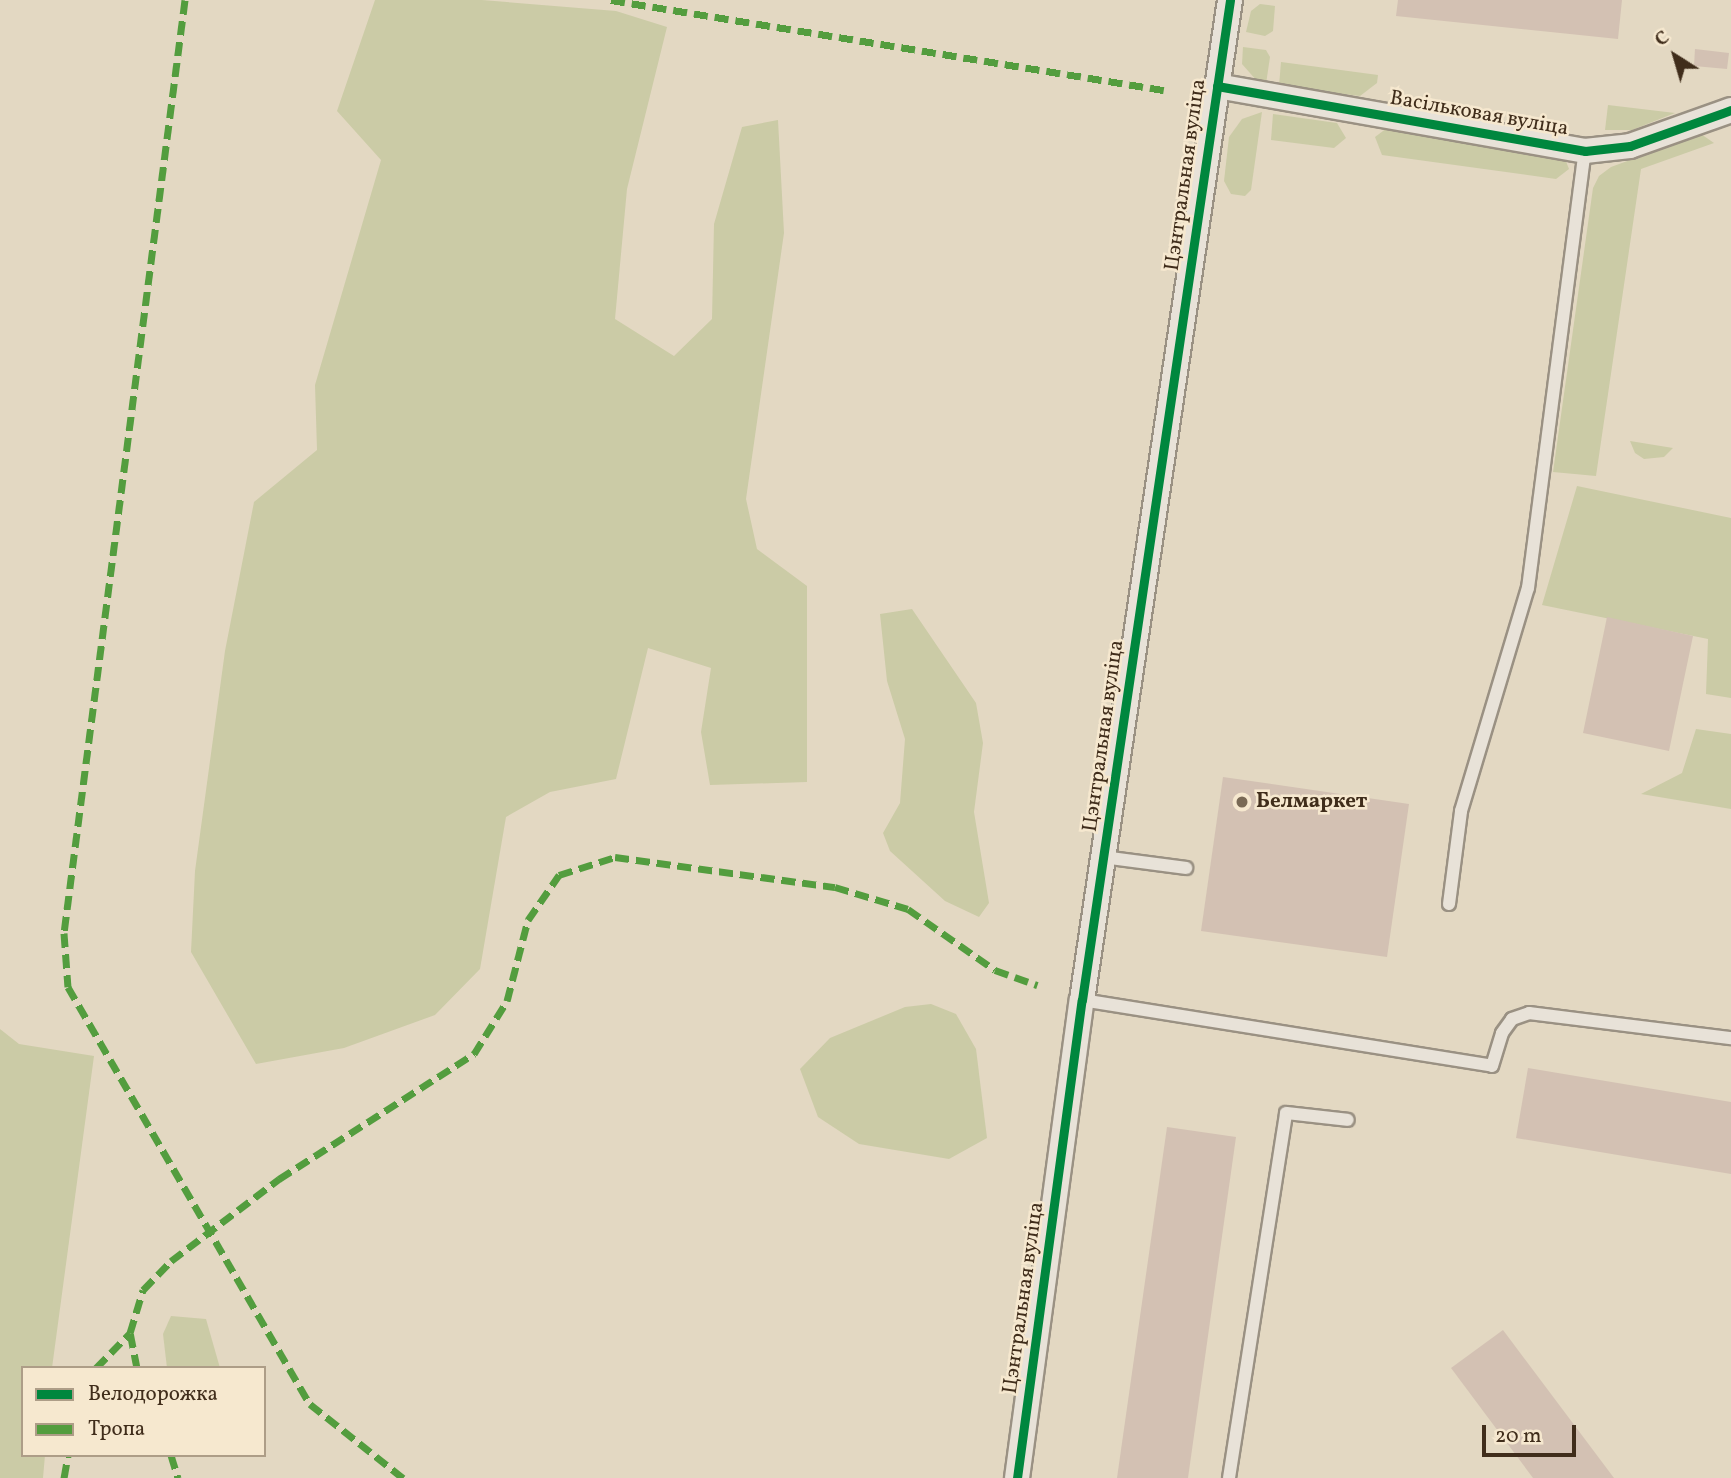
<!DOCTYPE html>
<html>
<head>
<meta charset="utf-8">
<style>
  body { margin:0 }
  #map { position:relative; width:1731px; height:1478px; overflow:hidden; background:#e3d8c2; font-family:Vollkorn,serif }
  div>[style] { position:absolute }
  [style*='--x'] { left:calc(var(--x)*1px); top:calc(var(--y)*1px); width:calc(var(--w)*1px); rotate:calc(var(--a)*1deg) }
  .green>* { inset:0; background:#cbcba6 }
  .building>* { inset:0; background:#d3c1b3 }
  .roads { filter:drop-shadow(2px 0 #9a9183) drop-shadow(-2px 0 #9a9183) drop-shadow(0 2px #9a9183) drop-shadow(0 -2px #9a9183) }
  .service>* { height:12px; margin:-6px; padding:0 6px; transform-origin:6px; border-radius:6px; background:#e8e2d8 }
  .minor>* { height:24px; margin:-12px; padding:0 12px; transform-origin:12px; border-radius:12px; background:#e8e2d8 }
  .quiet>* { height:7px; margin-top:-3.5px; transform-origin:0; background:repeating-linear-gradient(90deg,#539d3e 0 14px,transparent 0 21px) }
  .cycleway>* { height:9px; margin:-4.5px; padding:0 4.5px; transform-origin:4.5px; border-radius:4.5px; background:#00873e }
  .dots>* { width:19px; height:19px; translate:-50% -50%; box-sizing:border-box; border:4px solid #f6e8cf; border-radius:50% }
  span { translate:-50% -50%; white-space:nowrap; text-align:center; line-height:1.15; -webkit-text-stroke:5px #f6e8cf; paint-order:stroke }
  .street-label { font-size:21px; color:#402d1b }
  .poi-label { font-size:21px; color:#402d1b; font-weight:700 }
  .left { translate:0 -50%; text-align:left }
  .legend { position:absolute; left:21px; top:1366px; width:245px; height:91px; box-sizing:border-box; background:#f6e8cf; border:2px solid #ad9d87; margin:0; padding:9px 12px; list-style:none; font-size:21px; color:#402d1b }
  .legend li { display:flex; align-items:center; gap:14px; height:35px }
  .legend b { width:35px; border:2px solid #ad9d87 }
  .north { position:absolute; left:1640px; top:21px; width:70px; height:70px; -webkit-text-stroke:5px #f6e8cf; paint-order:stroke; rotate:323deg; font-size:19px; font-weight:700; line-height:28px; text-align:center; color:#402d1b }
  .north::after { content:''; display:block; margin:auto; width:24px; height:32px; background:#402d1b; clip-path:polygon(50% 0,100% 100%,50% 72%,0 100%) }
  .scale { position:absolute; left:1482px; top:1425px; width:94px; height:32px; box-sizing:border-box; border:4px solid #402d1b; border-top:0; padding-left:9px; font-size:21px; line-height:24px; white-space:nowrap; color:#402d1b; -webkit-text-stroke:5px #f6e8cf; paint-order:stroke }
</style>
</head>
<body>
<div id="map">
  <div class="green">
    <i style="clip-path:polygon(375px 0,482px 0,616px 11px,667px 27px,627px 189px,615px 319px,674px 356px,712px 319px,714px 224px,742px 127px,778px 120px,784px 233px,746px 499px,757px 549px,807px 586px,807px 782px,710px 785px,701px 732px,711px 668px,648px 648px,616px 779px,550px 792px,506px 817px,480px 969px,435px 1015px,344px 1048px,256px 1064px,191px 952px,195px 871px,225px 651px,254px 502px,317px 450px,315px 385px,381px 160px,337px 111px)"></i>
    <i style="clip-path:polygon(1260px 4px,1275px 6px,1273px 31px,1265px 36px,1246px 32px,1251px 11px)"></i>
    <i style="clip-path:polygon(1243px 47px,1266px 50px,1270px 57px,1266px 84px,1257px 81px,1242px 64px)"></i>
    <i style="clip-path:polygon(1281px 62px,1378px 75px,1377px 83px,1360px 96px,1279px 86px)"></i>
    <i style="clip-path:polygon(1608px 105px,1675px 113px,1632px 130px,1605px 130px)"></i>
    <i style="clip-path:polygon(1262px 112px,1251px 190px,1245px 196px,1231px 194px,1224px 181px,1229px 137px,1242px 119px)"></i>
    <i style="clip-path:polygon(1273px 114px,1337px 123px,1346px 138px,1334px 148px,1271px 140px)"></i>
    <i style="clip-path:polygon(1387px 128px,1564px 156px,1569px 169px,1556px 179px,1382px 155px,1375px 137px)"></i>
    <i style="clip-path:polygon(1701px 134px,1714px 143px,1641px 169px,1596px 476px,1553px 472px,1593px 188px,1599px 176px,1611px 167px)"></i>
    <i style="clip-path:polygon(1630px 441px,1673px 448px,1664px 457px,1644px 459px,1635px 453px)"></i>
    <i style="clip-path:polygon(1577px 486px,1731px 518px,1731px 698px,1706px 694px,1708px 639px,1542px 605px)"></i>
    <i style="clip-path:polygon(912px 609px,976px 703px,983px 743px,974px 812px,989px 903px,979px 917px,945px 901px,890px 851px,883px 833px,900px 803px,905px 739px,887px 681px,880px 614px)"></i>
    <i style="clip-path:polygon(1696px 729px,1731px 734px,1731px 809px,1641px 794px,1682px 773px)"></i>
    <i style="clip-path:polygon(931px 1004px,956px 1014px,976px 1049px,987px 1138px,949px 1159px,859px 1144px,818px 1117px,800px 1069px,830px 1038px,905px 1007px)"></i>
    <i style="clip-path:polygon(0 1029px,19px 1044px,94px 1056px,52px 1368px,23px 1368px,23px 1455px,45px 1455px,43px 1478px,0 1478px)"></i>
    <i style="clip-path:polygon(171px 1316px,206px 1319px,220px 1368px,167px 1368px,163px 1334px)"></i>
  </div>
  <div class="building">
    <i style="clip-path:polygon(1398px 0,1622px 0,1618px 39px,1396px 16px)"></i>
    <i style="clip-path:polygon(1695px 49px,1729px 53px,1727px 69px,1694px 66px)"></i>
    <i style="clip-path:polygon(1607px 617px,1693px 636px,1669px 751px,1583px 733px)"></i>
    <i style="clip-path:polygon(1223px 777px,1409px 804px,1387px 957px,1201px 931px)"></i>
    <i style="clip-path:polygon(1528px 1068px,1731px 1102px,1731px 1174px,1516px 1138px)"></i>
    <i style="clip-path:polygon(1167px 1127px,1236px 1137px,1188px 1478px,1117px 1478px)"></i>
    <i style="clip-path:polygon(1503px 1330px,1614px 1478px,1533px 1478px,1451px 1368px)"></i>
  </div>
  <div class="roads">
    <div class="service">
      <i style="--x:1103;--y:857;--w:84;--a:7.5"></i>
      <i style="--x:1449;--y:904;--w:94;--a:-82.6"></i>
      <i style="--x:1461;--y:811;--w:233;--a:-73.3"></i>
      <i style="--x:1528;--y:588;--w:441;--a:-82.6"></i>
      <i style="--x:1082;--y:1000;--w:415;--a:9.1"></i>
      <i style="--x:1492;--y:1066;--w:34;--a:-73"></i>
      <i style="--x:1502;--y:1033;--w:17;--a:-54"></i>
      <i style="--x:1512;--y:1019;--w:18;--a:-19"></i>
      <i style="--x:1529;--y:1013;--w:204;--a:7.1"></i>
      <i style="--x:1229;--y:1478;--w:369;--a:-81.1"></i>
      <i style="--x:1286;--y:1113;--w:62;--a:6.4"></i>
    </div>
    <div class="minor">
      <i style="--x:1217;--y:86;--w:374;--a:10"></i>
      <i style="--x:1585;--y:151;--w:45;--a:-6.3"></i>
      <i style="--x:1630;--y:146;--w:107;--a:-19.6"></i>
      <i style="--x:1017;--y:1478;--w:482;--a:-82.3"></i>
      <i style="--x:1082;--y:1000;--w:1011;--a:-81.58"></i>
    </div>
  </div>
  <div class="quiet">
    <i style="--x:185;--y:0;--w:941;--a:97.39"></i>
    <i style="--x:64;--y:933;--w:54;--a:85.8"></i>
    <i style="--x:68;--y:987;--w:482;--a:59.9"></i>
    <i style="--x:310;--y:1404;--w:119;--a:38.5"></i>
    <i style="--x:611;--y:0;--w:565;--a:9.26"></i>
    <i style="--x:96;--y:1368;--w:49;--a:-45.8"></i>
    <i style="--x:137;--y:1368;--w:36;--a:-101"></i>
    <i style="--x:130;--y:1333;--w:45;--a:-73.2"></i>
    <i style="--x:143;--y:1290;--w:40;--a:-46"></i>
    <i style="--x:171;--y:1261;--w:136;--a:-37.2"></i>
    <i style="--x:279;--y:1179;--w:232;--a:-32.7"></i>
    <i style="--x:474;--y:1054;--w:62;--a:-58.1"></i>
    <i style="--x:507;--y:1001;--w:84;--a:-75.5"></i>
    <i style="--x:528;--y:920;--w:55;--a:-55.4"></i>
    <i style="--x:559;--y:875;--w:59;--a:-17.8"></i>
    <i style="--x:615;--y:857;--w:222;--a:7.8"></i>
    <i style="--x:835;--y:887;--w:76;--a:16.8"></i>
    <i style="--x:908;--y:909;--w:106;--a:35"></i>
    <i style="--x:995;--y:970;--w:45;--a:19.7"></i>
    <i style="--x:171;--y:1455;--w:24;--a:73"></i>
    <i style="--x:64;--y:1478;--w:23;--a:-80"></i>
  </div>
  <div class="cycleway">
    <i style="--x:1217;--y:86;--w:374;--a:10"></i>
    <i style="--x:1585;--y:151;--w:45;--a:-6.3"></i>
    <i style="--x:1630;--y:146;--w:107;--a:-19.6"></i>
    <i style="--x:1017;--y:1478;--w:482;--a:-82.3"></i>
    <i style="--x:1082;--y:1000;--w:1011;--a:-81.58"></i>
  </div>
  <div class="dots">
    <i style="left:1242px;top:802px;background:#796955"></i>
  </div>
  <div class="street-label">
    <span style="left:1479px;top:114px;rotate:10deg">Васільковая вуліца</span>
    <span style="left:1186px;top:175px;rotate:-82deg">Цэнтральная вуліца</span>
    <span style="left:1104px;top:736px;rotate:-82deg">Цэнтральная вуліца</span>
    <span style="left:1024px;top:1298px;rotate:-82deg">Цэнтральная вуліца</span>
  </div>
  <div class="poi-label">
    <span class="left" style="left:1256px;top:802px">Белмаркет</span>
  </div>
  <ul class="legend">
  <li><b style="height:9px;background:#00873e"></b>Велодорожка</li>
  <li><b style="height:9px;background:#539d3e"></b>Тропа</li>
  </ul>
  <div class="north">С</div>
  <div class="scale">20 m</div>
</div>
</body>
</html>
